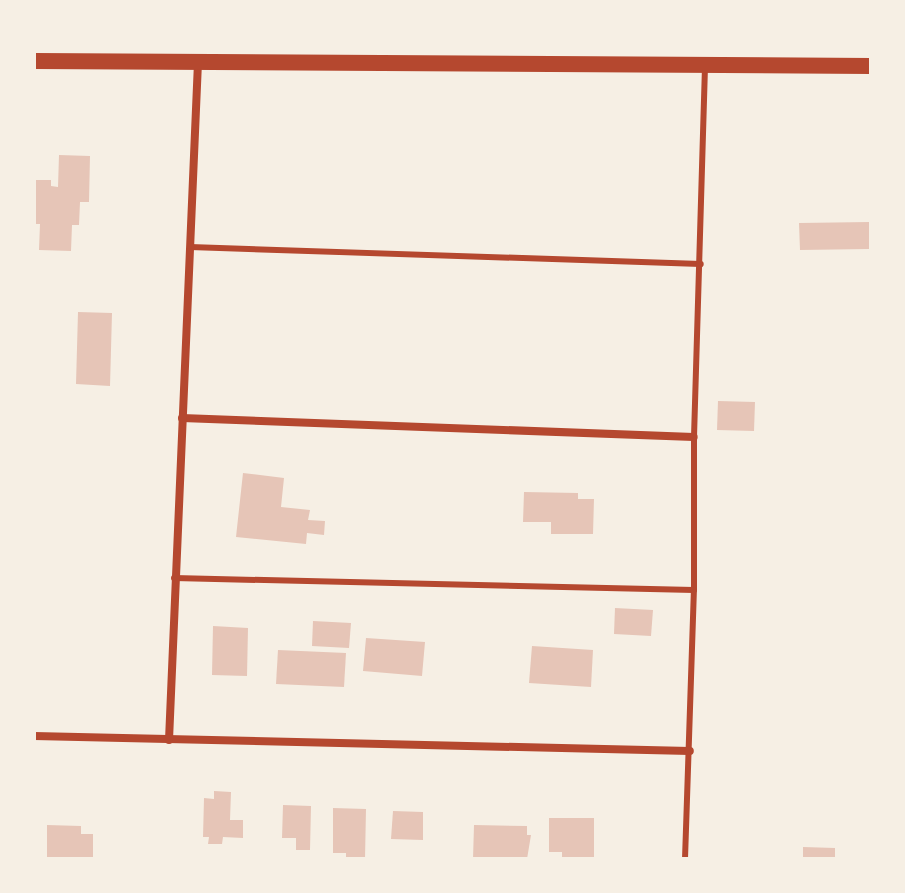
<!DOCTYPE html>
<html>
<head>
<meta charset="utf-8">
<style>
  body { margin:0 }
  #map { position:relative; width:905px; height:893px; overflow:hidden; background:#f6efe4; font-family:"PT Sans Narrow",sans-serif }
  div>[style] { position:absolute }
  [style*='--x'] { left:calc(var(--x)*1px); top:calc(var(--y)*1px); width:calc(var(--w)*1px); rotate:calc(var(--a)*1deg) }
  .building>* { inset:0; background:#e6c5b7 }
  .service>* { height:6px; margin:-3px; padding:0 3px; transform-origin:3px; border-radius:3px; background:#b5482f }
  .minor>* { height:8px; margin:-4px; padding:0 4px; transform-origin:4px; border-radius:4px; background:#b5482f }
  .secondary>* { height:16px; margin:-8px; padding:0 8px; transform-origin:8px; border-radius:8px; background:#b5482f }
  span { translate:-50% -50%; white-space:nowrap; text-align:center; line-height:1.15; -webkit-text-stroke:8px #f6efe4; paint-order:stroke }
  .frame { position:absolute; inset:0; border:36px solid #f6efe4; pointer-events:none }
</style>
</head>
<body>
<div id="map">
  <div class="building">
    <i style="clip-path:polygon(59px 155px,90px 156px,89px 202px,80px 202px,79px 225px,72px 225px,71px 251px,39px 250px,40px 224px,34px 224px,34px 180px,51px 180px,51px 186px,58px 187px)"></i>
    <i style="clip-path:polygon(869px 222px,869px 249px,800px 250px,799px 223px)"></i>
    <i style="clip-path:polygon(78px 312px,112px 313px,110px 386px,76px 384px)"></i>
    <i style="clip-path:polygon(718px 401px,755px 402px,754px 431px,717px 430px)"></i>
    <i style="clip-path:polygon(243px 473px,284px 478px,281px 507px,310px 510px,308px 520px,325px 521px,324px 535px,307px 533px,306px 544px,236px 537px)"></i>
    <i style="clip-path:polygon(524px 492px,578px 493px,578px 499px,594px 499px,593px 534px,551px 534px,551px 522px,523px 522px)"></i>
    <i style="clip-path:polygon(615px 608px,653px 610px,651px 636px,614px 634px)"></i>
    <i style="clip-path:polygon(313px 621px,351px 623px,349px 648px,312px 646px)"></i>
    <i style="clip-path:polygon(213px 626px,248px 628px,247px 676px,212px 675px)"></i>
    <i style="clip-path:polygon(366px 638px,425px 642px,422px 676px,363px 671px)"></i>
    <i style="clip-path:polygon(532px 646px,593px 650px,591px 687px,529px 683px)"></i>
    <i style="clip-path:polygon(278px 650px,346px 653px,344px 687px,276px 684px)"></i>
    <i style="clip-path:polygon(214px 791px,231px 792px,230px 820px,243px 820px,243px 838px,223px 837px,222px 844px,208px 844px,209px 837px,203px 837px,204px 798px,214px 799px)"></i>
    <i style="clip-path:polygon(283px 805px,311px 806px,310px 850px,296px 850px,296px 838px,282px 838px)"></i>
    <i style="clip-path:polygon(333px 808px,366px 809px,365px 859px,346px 859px,346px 853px,333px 853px)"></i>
    <i style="clip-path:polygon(393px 811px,423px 812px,423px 840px,391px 839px)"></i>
    <i style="clip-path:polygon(549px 818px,594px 818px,594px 859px,562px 859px,562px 852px,549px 852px)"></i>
    <i style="clip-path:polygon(47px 825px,81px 826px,81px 834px,93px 834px,93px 858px,47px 857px)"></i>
    <i style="clip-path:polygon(474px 825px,527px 826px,527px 835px,531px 835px,527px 859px,473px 859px)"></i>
    <i style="clip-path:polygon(803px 847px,835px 848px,835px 859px,803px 859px)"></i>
  </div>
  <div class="service">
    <i style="--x:190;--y:247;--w:511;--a:1.91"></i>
    <i style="--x:174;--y:578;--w:520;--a:1.32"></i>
    <i style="--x:694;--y:590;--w:153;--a:-90"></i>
    <i style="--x:694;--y:437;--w:371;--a:-88.3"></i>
    <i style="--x:685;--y:859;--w:269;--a:-88.1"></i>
  </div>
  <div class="minor">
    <i style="--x:182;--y:418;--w:512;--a:2.13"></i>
    <i style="--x:34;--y:736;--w:656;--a:1.31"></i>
    <i style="--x:169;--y:740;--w:679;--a:-87.55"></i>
  </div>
  <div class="secondary">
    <i style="--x:34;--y:61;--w:837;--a:0.34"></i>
  </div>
  <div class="frame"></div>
</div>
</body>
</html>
